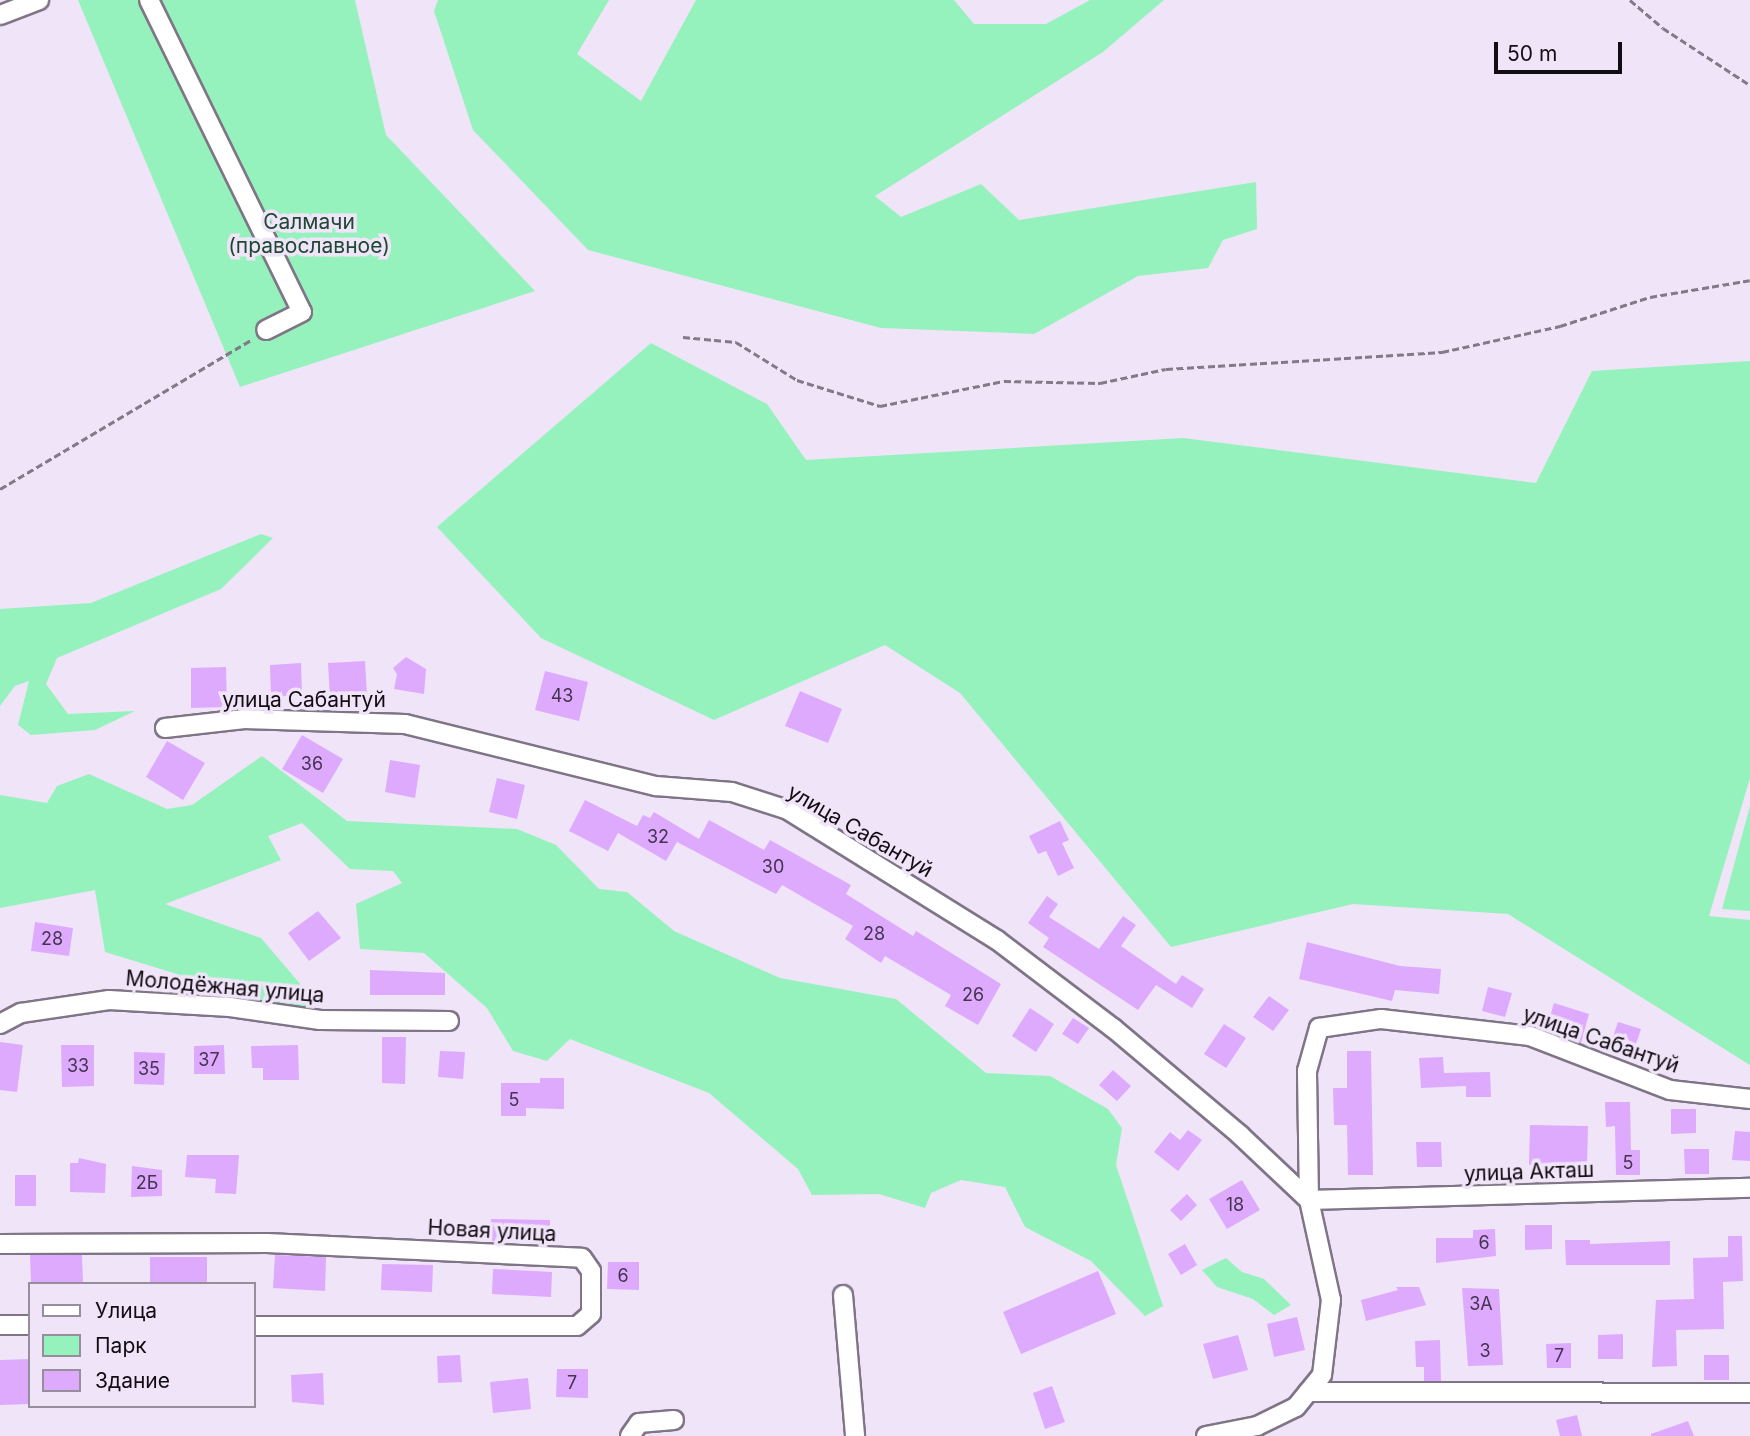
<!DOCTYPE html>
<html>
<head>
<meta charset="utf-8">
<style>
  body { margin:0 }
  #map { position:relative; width:1750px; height:1436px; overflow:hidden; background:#f0e4f8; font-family:Inter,sans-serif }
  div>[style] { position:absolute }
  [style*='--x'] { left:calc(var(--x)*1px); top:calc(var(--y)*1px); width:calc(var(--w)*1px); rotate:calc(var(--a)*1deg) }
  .green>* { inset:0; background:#95f2bd }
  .building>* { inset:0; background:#deaafe }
  .path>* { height:2.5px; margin-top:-1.25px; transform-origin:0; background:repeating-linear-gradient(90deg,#827a87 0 7px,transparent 0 10.5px) }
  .roads { filter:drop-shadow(2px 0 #7f7586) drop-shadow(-2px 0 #7f7586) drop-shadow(0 2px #7f7586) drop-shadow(0 -2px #7f7586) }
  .minor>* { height:18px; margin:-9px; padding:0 9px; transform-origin:9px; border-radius:9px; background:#fff }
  span { translate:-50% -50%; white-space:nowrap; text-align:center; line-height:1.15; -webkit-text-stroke:7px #f0e4f8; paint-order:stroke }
  .number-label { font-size:18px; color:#44344e }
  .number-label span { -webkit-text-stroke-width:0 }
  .park-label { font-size:21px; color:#1d4932 }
  .street-label { font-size:21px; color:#110d13 }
  .legend { position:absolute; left:28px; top:1282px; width:228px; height:126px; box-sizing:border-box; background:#f0e4f8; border:2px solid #978e9c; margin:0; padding:9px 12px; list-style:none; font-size:21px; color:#110d13 }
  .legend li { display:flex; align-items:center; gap:14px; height:35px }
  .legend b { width:35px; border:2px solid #978e9c }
  .scale { position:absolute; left:1494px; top:42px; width:128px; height:32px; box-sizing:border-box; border:4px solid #110d13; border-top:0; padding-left:9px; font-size:21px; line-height:24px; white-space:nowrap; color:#110d13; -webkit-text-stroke:5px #f0e4f8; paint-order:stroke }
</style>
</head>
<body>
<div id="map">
  <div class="green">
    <i style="clip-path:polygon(78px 0,355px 0,386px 135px,535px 291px,240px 387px)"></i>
    <i style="clip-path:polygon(438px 0,609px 0,577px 54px,641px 101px,696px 0,954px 0,974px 24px,1046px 24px,1090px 0,1164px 0,1103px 52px,875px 196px,901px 217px,981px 184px,1019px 220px,1256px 182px,1257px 229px,1223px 240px,1208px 268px,1138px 276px,1034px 334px,881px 328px,588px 250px,473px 130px,434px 11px)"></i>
    <i style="clip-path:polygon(651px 343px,767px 404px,806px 460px,1183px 438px,1536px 483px,1592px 371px,1750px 361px,1750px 778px,1709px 916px,1750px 920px,1750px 1065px,1508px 914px,1353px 904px,1171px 947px,960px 693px,885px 645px,714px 720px,541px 638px,437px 527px)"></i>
    <i style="clip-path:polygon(261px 534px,273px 538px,221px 589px,57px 658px,46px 684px,68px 714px,135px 711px,95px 730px,31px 735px,18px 725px,29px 681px,15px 686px,0 706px,0 609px,91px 603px)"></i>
    <i style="clip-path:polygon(262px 756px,347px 821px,517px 829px,556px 845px,599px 889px,627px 892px,674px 931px,780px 978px,896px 999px,986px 1073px,1050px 1076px,1108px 1109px,1122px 1128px,1116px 1165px,1163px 1306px,1145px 1316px,1091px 1261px,1025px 1227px,1005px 1187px,961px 1180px,931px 1193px,925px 1208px,879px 1194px,812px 1195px,798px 1169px,709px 1093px,570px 1039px,547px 1061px,513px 1051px,487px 1008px,424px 953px,360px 949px,356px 904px,402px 883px,393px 871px,350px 869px,302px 823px,268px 836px,281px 860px,165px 904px,261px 938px,313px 999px,301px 1018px,283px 1020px,229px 990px,105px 952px,95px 890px,0 908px,0 795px,47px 803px,57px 786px,89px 774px,167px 809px,192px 805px)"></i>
    <i style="clip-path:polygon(1750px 806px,1750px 911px,1722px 909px)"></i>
    <i style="clip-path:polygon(1226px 1258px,1242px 1272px,1264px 1279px,1291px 1305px,1274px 1315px,1253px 1299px,1217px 1287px,1202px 1270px)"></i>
  </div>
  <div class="building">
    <i style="clip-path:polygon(406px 657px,426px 669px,424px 694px,394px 689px,397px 674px,393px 668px)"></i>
    <i style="clip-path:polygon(365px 661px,367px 696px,330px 698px,328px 663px)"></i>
    <i style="clip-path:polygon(301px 663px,302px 695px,271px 697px,270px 665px)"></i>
    <i style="clip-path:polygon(226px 667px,227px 707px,191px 708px,191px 668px)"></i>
    <i style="clip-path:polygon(545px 671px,588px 682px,579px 721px,535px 710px)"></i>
    <i style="clip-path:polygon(800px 691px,842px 709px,828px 743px,785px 726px)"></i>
    <i style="clip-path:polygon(302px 735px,343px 759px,323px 793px,282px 769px)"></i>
    <i style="clip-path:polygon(167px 741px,205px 763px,183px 800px,146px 777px)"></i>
    <i style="clip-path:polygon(390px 760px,420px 765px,415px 798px,385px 792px)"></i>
    <i style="clip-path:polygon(497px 778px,525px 785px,517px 819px,489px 812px)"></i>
    <i style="clip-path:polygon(585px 800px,637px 826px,643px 815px,650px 818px,654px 812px,699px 839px,709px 820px,764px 850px,770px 840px,851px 885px,846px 894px,913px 936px,916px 931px,1001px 984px,978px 1025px,945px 1006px,951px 995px,885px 956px,881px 963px,845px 939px,853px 926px,782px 885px,776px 894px,677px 842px,666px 861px,618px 833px,608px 851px,569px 831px)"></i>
    <i style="clip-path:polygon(1060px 821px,1069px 840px,1062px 843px,1074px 868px,1058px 876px,1046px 851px,1038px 854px,1029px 836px)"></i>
    <i style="clip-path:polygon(1047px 896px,1058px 904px,1049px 917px,1099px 949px,1123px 916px,1136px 925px,1121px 946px,1176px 984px,1182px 975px,1204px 989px,1192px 1008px,1156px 985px,1138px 1010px,1043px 947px,1049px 938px,1028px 923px)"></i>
    <i style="clip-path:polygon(318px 911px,341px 938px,309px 961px,288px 933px)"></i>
    <i style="clip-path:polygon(35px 922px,73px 928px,69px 956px,31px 951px)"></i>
    <i style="clip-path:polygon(1307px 942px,1400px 966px,1441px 969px,1439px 994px,1395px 990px,1392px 1001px,1299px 979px)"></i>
    <i style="clip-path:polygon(370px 970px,445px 973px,445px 995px,370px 995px)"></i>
    <i style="clip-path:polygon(1488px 987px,1512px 993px,1505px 1017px,1482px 1011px)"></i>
    <i style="clip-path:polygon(1269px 996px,1289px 1010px,1273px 1031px,1253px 1017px)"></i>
    <i style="clip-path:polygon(1554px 1003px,1589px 1014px,1581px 1043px,1546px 1030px)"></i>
    <i style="clip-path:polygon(1030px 1008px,1054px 1024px,1036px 1052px,1012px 1036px)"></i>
    <i style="clip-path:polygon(1073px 1018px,1089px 1028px,1078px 1044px,1062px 1034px)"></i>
    <i style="clip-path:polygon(1618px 1022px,1641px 1029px,1633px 1053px,1610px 1045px)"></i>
    <i style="clip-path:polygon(1224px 1024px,1246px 1038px,1226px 1068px,1204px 1054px)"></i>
    <i style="clip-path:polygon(382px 1037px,406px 1037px,405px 1084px,382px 1083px)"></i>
    <i style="clip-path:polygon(0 1042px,23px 1045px,17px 1092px,0 1090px)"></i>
    <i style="clip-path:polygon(61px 1045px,94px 1045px,94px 1086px,62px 1087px)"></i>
    <i style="clip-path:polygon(224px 1045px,225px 1074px,194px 1074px,194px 1046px)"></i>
    <i style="clip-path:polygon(298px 1045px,299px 1080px,263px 1080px,263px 1068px,252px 1068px,251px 1046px)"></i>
    <i style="clip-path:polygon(440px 1051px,465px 1052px,463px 1079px,438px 1077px)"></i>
    <i style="clip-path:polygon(1347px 1051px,1371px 1051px,1373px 1175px,1348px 1175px,1347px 1125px,1334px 1125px,1333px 1088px,1347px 1088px)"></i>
    <i style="clip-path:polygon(134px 1052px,165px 1053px,164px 1085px,134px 1084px)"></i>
    <i style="clip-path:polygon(1443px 1057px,1444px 1073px,1490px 1072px,1491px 1097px,1466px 1097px,1466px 1086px,1421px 1088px,1419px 1058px)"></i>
    <i style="clip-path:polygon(1113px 1070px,1131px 1086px,1117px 1101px,1099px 1085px)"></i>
    <i style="clip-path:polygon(540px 1078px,564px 1078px,564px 1109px,526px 1108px,526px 1116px,501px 1116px,501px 1083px,540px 1083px)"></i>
    <i style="clip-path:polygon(1605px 1102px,1630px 1102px,1631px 1150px,1640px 1150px,1640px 1175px,1616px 1175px,1615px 1126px,1606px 1127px)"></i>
    <i style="clip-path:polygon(1671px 1109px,1696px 1109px,1696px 1133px,1671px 1134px)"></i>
    <i style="clip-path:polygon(1530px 1125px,1588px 1126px,1587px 1165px,1529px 1165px)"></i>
    <i style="clip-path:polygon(1188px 1130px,1202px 1140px,1178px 1171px,1154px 1152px,1170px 1132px,1180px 1140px)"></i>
    <i style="clip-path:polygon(1735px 1131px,1750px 1132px,1750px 1161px,1732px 1160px)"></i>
    <i style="clip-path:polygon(1416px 1142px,1441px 1142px,1442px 1167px,1417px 1167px)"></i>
    <i style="clip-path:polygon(1684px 1149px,1709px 1149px,1709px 1174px,1685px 1174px)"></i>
    <i style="clip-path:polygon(187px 1155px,239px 1155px,236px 1194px,215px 1193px,216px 1179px,185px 1177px)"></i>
    <i style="clip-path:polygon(79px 1158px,106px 1164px,105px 1193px,70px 1192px,70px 1163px,78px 1163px)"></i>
    <i style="clip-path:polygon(132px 1166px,162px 1170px,162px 1196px,131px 1197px)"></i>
    <i style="clip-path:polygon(15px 1175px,36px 1175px,36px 1206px,15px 1206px)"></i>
    <i style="clip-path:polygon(1242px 1180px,1260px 1210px,1227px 1229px,1209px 1199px)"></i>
    <i style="clip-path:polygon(1187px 1194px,1197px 1205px,1181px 1221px,1170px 1210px)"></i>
    <i style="clip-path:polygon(491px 1219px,550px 1220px,550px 1241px,491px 1241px)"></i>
    <i style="clip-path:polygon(1525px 1225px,1552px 1225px,1552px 1249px,1525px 1250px)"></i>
    <i style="clip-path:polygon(1495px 1229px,1496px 1256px,1436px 1263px,1436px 1238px,1473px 1238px,1473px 1230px)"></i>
    <i style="clip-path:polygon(1728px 1236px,1742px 1236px,1743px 1281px,1723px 1282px,1724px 1329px,1676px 1330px,1677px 1366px,1652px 1367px,1656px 1300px,1694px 1299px,1693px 1258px,1728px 1257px)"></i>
    <i style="clip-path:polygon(1565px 1240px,1590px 1240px,1590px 1244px,1670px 1241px,1670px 1265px,1566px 1265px)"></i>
    <i style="clip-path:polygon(1185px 1244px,1197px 1265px,1181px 1275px,1168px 1254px)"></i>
    <i style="clip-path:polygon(30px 1255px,82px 1255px,83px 1284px,31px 1284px)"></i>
    <i style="clip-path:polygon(275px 1255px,326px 1257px,325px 1291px,273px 1288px)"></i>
    <i style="clip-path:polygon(150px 1257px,207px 1257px,207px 1284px,150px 1284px)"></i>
    <i style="clip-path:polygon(608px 1262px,639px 1262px,639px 1290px,607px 1289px)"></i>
    <i style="clip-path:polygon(382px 1264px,433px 1265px,432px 1292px,381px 1290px)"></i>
    <i style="clip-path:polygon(493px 1269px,552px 1272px,551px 1297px,492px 1294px)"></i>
    <i style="clip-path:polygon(1098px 1271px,1116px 1314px,1021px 1354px,1003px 1312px)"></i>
    <i style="clip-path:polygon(1396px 1287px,1419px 1287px,1426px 1305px,1366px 1321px,1361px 1300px,1398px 1290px)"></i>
    <i style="clip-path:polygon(1462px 1288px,1499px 1289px,1503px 1365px,1468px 1366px)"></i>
    <i style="clip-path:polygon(1297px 1317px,1305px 1350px,1274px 1357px,1267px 1324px)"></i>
    <i style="clip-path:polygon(1623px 1334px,1623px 1359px,1598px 1359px,1598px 1335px)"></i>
    <i style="clip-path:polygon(1238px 1335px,1248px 1370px,1213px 1379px,1203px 1344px)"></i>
    <i style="clip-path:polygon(1440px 1340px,1441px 1381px,1424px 1381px,1424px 1367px,1416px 1367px,1415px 1341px)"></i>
    <i style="clip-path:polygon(1571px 1343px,1571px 1368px,1547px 1368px,1546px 1344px)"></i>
    <i style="clip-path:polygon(460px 1355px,462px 1382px,438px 1383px,437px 1356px)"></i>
    <i style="clip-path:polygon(1704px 1355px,1729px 1355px,1729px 1380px,1704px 1380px)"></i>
    <i style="clip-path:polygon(30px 1359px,30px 1404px,0 1405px,0 1360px)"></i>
    <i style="clip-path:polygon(557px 1369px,588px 1369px,588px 1398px,556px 1397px)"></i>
    <i style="clip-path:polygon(323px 1373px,324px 1405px,292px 1402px,291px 1375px)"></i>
    <i style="clip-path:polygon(528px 1378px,531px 1409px,493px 1413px,490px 1382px)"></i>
    <i style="clip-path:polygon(1052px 1386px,1065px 1422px,1045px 1429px,1033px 1393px)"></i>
    <i style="clip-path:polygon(1577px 1415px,1582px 1436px,1560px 1436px,1556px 1420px)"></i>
    <i style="clip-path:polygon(1688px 1421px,1694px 1436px,1651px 1436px,1651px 1434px)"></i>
  </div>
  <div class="path">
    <i style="--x:1630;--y:0;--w:43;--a:40.3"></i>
    <i style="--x:1663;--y:28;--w:104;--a:33.2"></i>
    <i style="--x:683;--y:337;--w:53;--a:5.4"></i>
    <i style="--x:736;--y:342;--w:72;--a:31.9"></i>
    <i style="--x:797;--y:380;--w:87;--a:17.4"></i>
    <i style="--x:880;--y:406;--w:126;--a:-11.4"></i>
    <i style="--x:1004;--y:381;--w:96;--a:1.2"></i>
    <i style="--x:1100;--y:383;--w:67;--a:-12"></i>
    <i style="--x:1166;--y:369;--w:277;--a:-3.5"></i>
    <i style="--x:1442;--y:352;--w:121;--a:-12.4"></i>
    <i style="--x:1560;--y:326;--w:95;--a:-17.9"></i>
    <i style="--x:1650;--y:297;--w:101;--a:-9.6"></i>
    <i style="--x:0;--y:489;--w:292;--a:-30.7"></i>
  </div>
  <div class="roads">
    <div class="minor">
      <i style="--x:149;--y:0;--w:347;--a:63.9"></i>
      <i style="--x:302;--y:312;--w:40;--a:153.4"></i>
      <i style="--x:0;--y:15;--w:42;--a:-21"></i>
      <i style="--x:165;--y:728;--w:80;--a:-6.5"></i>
      <i style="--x:244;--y:719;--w:161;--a:1.8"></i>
      <i style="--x:405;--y:724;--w:259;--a:13.9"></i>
      <i style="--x:656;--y:786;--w:76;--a:4.5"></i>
      <i style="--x:732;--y:792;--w:59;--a:17.8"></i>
      <i style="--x:788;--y:810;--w:246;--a:31.9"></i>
      <i style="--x:997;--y:940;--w:146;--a:37.2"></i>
      <i style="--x:1113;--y:1028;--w:166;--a:40.1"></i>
      <i style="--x:1240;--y:1135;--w:95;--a:43.3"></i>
      <i style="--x:1309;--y:1200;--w:441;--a:-1.6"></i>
      <i style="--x:0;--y:1024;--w:24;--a:-28"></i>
      <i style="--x:21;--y:1013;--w:89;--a:-8.4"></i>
      <i style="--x:109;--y:1000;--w:121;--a:3.3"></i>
      <i style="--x:230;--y:1007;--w:91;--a:8.2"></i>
      <i style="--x:320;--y:1020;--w:129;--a:0.4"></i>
      <i style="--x:0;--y:1244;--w:267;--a:-0.2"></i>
      <i style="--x:267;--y:1243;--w:315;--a:2.7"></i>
      <i style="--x:582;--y:1258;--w:16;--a:55"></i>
      <i style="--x:591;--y:1271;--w:43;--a:90"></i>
      <i style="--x:591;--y:1314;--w:18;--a:139"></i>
      <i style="--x:577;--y:1326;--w:323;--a:180"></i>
      <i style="--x:843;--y:1295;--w:142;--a:85.1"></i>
      <i style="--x:0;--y:1325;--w:30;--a:0"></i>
      <i style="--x:1308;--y:1392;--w:442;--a:0.1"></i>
      <i style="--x:630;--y:1436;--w:16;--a:-55"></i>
      <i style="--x:639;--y:1423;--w:35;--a:-5"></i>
      <i style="--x:1206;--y:1436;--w:52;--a:-11.1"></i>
      <i style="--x:1257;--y:1426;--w:43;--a:-26"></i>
      <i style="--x:1296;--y:1407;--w:41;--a:-50.9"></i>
      <i style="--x:1322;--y:1375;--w:76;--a:-83.2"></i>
      <i style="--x:1331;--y:1300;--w:102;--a:-102.4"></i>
      <i style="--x:1309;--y:1200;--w:129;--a:-90.9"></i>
      <i style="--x:1307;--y:1071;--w:45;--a:-74.4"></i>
      <i style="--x:1319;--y:1028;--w:63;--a:-8.3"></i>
      <i style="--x:1381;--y:1019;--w:150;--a:6.5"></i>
      <i style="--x:1530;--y:1036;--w:150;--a:21.1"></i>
      <i style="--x:1670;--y:1090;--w:81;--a:6.4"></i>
    </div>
  </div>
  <div class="number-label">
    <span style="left:562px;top:696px">43</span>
    <span style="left:312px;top:764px">36</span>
    <span style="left:658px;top:837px">32</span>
    <span style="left:773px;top:867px">30</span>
    <span style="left:874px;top:934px">28</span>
    <span style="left:52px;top:939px">28</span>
    <span style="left:973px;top:995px">26</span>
    <span style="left:209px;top:1060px">37</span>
    <span style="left:78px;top:1066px">33</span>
    <span style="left:149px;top:1069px">35</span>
    <span style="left:514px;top:1100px">5</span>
    <span style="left:1628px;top:1163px">5</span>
    <span style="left:147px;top:1183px">2Б</span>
    <span style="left:1235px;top:1205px">18</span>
    <span style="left:1484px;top:1243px">6</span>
    <span style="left:623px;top:1276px">6</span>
    <span style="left:1481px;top:1304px">3А</span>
    <span style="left:1485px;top:1351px">3</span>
    <span style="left:1559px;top:1356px">7</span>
    <span style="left:572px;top:1383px">7</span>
  </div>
  <div class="park-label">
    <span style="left:309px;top:234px">Салмачи<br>(православное)</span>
  </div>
  <div class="street-label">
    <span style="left:304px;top:700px">улица Сабантуй</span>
    <span style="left:860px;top:831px;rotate:30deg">улица Сабантуй</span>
    <span style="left:225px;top:987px;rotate:5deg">Молодёжная улица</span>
    <span style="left:1601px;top:1040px;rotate:19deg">улица Сабантуй</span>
    <span style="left:1529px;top:1172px;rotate:-2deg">улица Акташ</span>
    <span style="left:492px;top:1231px;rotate:3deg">Новая улица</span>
  </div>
  <ul class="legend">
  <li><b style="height:9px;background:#fff"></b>Улица</li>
  <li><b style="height:19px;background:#95f2bd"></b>Парк</li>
  <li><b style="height:19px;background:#deaafe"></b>Здание</li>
  </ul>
  <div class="scale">50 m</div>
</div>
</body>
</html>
